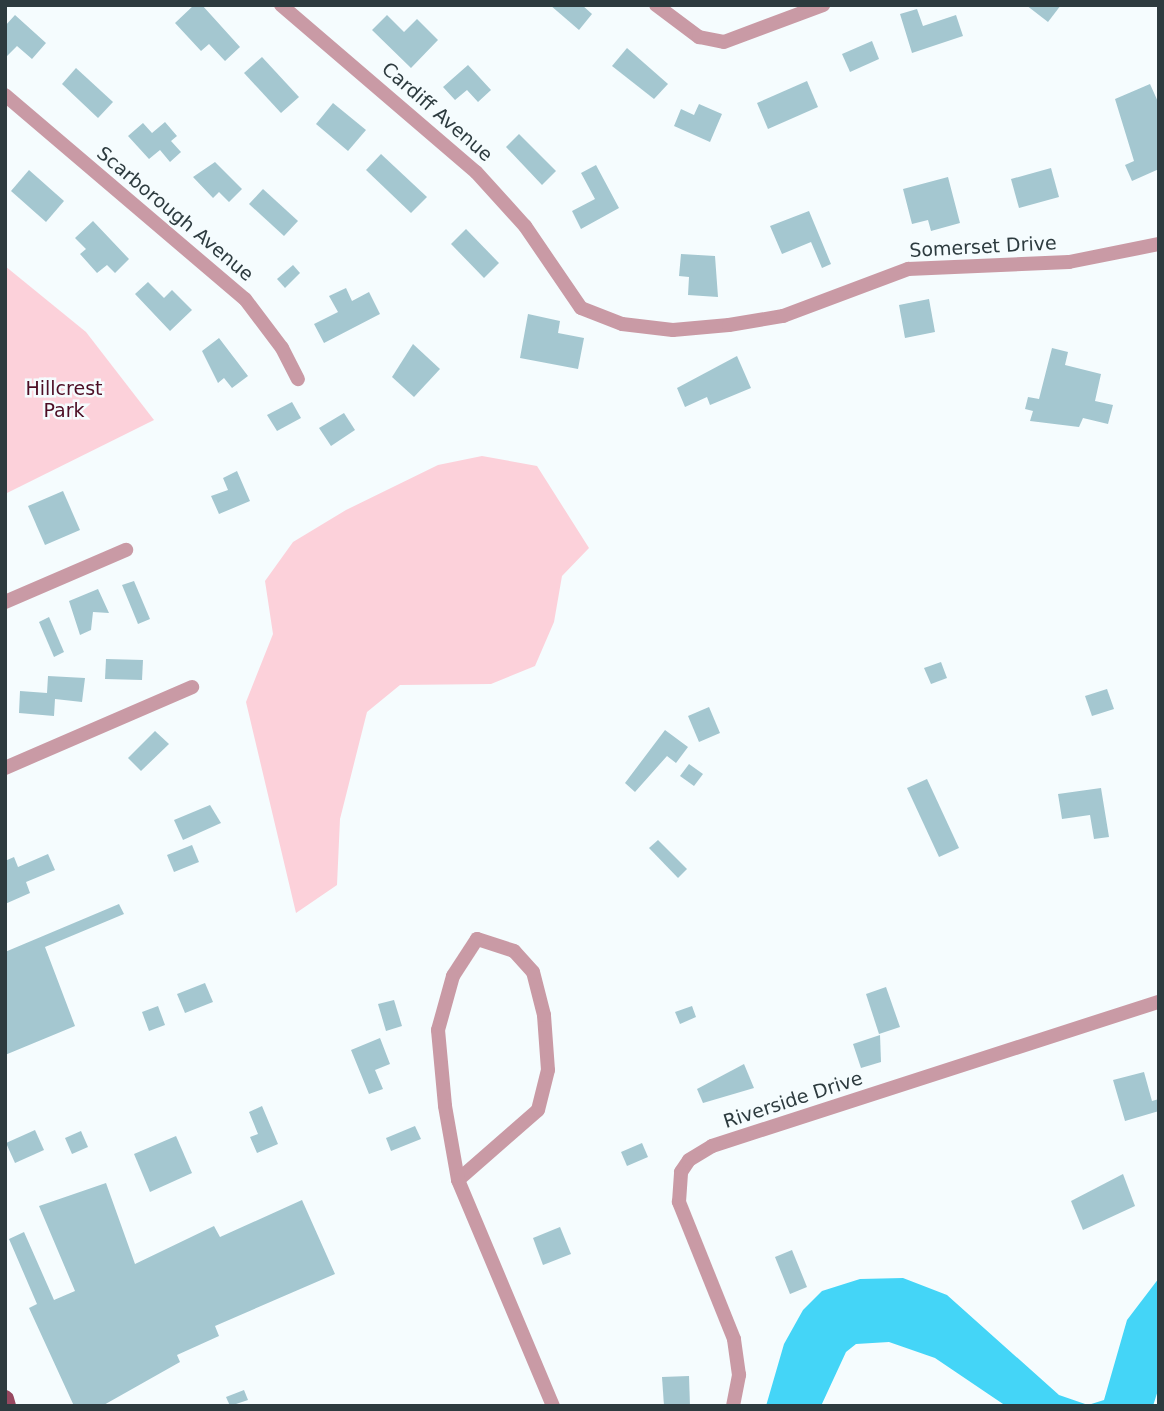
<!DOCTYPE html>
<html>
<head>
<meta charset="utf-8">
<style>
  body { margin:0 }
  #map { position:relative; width:1164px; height:1411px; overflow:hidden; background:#f5fcfe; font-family:"DejaVu Sans",sans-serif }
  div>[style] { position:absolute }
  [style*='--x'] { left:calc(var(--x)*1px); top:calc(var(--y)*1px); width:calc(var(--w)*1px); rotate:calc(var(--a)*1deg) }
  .green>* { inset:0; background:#fcd1da }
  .water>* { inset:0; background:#44d5f7 }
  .building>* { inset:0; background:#a4c7d0 }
  .minor>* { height:14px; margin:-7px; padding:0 7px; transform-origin:7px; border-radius:7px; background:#c99aa5 }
  .major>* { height:18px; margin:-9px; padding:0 9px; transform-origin:9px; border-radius:9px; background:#974860 }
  span { translate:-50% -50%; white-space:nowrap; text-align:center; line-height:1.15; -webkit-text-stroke:5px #f5fcfe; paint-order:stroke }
  .street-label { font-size:19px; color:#2d3b3f }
  .park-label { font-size:19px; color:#4d0e25 }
  .frame { position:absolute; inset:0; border:7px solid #2d3b3f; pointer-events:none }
</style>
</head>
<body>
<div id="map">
  <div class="green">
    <i style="clip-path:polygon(5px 266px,86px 332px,154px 420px,5px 494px)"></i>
    <i style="clip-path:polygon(482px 456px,537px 466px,589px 548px,562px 576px,554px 622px,535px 666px,491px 684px,400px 685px,367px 712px,340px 819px,337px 885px,296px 913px,246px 702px,273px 634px,265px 581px,293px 542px,346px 510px,438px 465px)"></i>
  </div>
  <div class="water">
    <i style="clip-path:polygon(903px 1278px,947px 1295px,1059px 1395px,1088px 1405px,1104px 1400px,1127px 1320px,1159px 1278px,1159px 1387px,1153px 1406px,1006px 1406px,935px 1358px,889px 1342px,856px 1344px,846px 1352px,821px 1406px,766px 1406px,784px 1344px,803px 1310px,822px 1291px,860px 1279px)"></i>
  </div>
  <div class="building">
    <i style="clip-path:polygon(194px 5px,202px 5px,240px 47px,225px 61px,209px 44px,201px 51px,175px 23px)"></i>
    <i style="clip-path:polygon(550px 5px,582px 5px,592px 14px,579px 30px)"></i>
    <i style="clip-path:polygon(1026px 5px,1061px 5px,1048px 22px)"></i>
    <i style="clip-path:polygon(917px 9px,923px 26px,956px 15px,963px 36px,912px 53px,900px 14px)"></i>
    <i style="clip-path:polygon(15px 15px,46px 43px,32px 59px,17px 46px,5px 58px,5px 26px)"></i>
    <i style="clip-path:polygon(387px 15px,404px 32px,417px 19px,438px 40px,411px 68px,372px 30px)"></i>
    <i style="clip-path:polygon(872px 41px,879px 59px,850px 72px,842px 54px)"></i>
    <i style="clip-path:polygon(627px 48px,668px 84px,654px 99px,612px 66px)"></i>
    <i style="clip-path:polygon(262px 57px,299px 97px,281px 113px,244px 73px)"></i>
    <i style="clip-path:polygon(468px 65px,491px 90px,478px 102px,467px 90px,455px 100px,443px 87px)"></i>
    <i style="clip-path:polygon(76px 68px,113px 102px,98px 118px,62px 84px)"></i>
    <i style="clip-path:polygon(807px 81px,818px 107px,768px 129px,757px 103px)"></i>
    <i style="clip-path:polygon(1150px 84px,1159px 104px,1159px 169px,1132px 181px,1125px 165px,1134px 161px,1115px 99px)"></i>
    <i style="clip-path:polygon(333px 103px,366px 130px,348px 151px,316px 124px)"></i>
    <i style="clip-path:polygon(699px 104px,722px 114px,710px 142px,674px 126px,681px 109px,694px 115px)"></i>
    <i style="clip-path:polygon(165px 122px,177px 136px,171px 141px,181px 152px,170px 162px,160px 150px,149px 159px,128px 136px,143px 123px,152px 133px)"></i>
    <i style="clip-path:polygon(519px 134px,556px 171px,542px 185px,506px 147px)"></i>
    <i style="clip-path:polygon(381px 154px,427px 197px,411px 213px,366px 170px)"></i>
    <i style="clip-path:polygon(215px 162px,242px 189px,229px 202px,219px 192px,213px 198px,193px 177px)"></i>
    <i style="clip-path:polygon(596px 165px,619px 208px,581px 229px,572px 211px,595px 199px,581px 173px)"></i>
    <i style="clip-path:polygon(1051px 168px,1059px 197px,1019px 208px,1011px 179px)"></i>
    <i style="clip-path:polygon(29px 170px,64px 201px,46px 222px,11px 191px)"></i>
    <i style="clip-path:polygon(948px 177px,960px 223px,931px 231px,928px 220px,912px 224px,903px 189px)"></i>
    <i style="clip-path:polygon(263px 189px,298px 221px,284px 236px,249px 204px)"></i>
    <i style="clip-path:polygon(809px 211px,831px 264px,822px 268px,811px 242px,782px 254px,770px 226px)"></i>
    <i style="clip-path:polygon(93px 221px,129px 259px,115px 273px,107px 265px,97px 273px,80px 254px,86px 249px,75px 238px)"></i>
    <i style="clip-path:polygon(466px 229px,499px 263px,484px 278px,451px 244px)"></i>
    <i style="clip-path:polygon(681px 254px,715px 256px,718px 297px,688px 295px,689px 277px,679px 276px)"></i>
    <i style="clip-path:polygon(293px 265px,300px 273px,285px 288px,277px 279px)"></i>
    <i style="clip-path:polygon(148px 282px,164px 298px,172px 290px,192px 310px,170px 331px,135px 294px)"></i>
    <i style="clip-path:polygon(346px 288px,352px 301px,369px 292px,380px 314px,324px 343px,314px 324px,338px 312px,329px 296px)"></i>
    <i style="clip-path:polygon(929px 299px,935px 332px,905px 338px,899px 305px)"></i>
    <i style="clip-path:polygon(528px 314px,560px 321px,558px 333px,584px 338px,578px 369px,520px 358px)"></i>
    <i style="clip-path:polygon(219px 338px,248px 376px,232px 388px,224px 378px,218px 383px,202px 351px)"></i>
    <i style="clip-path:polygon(413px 344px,440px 369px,414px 397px,392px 377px)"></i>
    <i style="clip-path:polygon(1052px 348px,1068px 352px,1065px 365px,1101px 374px,1095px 401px,1113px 405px,1108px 424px,1083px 418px,1079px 427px,1030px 421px,1033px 411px,1025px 409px,1028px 397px,1039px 399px)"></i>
    <i style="clip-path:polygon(737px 356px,751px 388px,710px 405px,707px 397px,685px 407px,677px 388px)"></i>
    <i style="clip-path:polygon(292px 402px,301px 418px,277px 431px,267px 415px)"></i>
    <i style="clip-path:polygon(344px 413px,355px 430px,331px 446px,319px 428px)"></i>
    <i style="clip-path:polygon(237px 471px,250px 501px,219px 514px,211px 496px,228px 490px,223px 478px)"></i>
    <i style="clip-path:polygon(63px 491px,80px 530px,45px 545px,28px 506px)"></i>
    <i style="clip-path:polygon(134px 581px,150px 619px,138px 624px,122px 585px)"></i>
    <i style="clip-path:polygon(98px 589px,109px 613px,93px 612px,91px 630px,80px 635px,69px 601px)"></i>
    <i style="clip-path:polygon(49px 617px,64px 652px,54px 657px,39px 622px)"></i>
    <i style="clip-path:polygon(106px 659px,143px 660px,142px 680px,105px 679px)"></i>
    <i style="clip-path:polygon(941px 662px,947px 678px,931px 684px,924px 668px)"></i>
    <i style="clip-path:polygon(48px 676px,85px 678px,82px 702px,55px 699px,54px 716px,19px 713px,20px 691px,47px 693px)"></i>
    <i style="clip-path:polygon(1107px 689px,1114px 709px,1092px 716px,1085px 696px)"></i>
    <i style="clip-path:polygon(709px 707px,720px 733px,699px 742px,688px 716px)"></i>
    <i style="clip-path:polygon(665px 730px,688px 747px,676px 763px,667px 756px,635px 792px,625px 783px)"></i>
    <i style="clip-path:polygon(155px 731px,169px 744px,141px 771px,128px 758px)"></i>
    <i style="clip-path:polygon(689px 764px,703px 774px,694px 786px,680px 776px)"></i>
    <i style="clip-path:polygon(927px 779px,959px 848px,939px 857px,907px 788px)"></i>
    <i style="clip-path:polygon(1101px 788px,1109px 837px,1094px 839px,1090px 815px,1062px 819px,1058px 794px)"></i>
    <i style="clip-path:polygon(210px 805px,221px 823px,183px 840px,174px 820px)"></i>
    <i style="clip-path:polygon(658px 840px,687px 869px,678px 878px,649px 848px)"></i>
    <i style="clip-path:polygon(192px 845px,199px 862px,174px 872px,167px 855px)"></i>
    <i style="clip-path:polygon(48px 854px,55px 870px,26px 882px,30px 893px,5px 904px,5px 861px,14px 857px,18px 867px)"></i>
    <i style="clip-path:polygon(119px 904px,124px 914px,45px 947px,75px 1026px,5px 1055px,5px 952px)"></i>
    <i style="clip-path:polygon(205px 983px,213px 1002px,185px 1013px,177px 994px)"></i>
    <i style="clip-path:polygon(886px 987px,900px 1027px,879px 1034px,866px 994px)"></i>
    <i style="clip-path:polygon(394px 1000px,402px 1026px,386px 1031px,378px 1004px)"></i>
    <i style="clip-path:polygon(158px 1006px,165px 1025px,149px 1031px,142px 1012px)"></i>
    <i style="clip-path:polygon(692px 1006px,696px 1017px,680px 1024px,675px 1012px)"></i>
    <i style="clip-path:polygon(880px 1035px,881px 1062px,861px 1068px,853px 1044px)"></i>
    <i style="clip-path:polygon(380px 1038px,390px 1064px,375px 1070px,383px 1089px,369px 1094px,351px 1050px)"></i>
    <i style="clip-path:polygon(744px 1064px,754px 1088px,703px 1103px,697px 1089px)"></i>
    <i style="clip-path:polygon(1144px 1072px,1152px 1101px,1159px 1099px,1159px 1111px,1125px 1121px,1113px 1080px)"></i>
    <i style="clip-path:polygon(262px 1106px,278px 1144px,257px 1153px,250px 1137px,258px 1134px,249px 1112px)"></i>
    <i style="clip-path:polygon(415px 1126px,421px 1139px,391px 1151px,386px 1138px)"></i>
    <i style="clip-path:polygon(35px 1130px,44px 1150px,15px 1163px,6px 1143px)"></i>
    <i style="clip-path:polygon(81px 1131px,88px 1147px,72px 1154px,65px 1138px)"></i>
    <i style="clip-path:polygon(176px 1136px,192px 1173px,150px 1192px,134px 1154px)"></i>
    <i style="clip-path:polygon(642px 1143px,648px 1157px,627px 1166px,621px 1152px)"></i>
    <i style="clip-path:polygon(1123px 1174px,1135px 1206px,1083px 1230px,1071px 1201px)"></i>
    <i style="clip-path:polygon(106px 1183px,135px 1264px,214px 1226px,220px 1237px,302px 1200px,335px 1274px,215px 1326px,219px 1336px,177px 1355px,180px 1362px,102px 1406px,74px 1406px,29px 1308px,37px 1304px,9px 1239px,24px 1232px,54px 1300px,75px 1291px,39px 1206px)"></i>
    <i style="clip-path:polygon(560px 1227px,571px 1254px,543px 1265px,533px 1238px)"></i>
    <i style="clip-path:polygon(792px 1250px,807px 1287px,790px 1294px,775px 1257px)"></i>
    <i style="clip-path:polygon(689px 1376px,690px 1406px,664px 1406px,662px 1377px)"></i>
    <i style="clip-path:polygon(244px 1390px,248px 1400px,230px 1406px,226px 1397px)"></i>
  </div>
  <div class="minor">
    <i style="--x:281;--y:5;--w:257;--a:40.6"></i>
    <i style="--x:476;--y:172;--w:73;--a:47.8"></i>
    <i style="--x:525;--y:226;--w:99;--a:55.7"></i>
    <i style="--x:581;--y:308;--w:44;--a:21.3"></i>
    <i style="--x:622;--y:324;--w:51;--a:6.7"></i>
    <i style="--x:673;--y:330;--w:56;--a:-5.1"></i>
    <i style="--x:729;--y:325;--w:55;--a:-9.5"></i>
    <i style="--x:783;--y:316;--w:134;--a:-20.6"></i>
    <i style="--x:908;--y:269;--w:161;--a:-2.5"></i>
    <i style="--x:1069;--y:262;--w:92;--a:-11.3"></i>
    <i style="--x:656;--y:5;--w:54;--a:36.7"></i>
    <i style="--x:699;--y:37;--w:25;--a:11"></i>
    <i style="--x:724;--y:42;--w:106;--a:-20.5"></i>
    <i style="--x:5;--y:95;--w:315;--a:40.4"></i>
    <i style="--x:245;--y:299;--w:61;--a:52.9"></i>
    <i style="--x:282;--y:348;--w:35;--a:63"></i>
    <i style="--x:5;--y:602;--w:132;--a:-23.3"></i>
    <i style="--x:5;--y:768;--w:204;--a:-23.4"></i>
    <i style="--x:458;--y:1180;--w:106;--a:-41.2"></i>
    <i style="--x:538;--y:1110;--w:41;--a:-76"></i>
    <i style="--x:548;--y:1070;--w:55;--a:-94.2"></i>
    <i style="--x:544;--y:1015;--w:44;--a:-104.3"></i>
    <i style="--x:533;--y:972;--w:28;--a:-132"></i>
    <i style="--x:514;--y:951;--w:39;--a:-162"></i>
    <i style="--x:477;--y:939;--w:44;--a:123"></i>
    <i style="--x:453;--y:976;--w:56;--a:105.5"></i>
    <i style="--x:438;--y:1030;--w:76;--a:84.7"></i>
    <i style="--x:445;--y:1106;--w:75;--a:80"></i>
    <i style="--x:458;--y:1180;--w:245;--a:67.2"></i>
    <i style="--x:733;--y:1406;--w:32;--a:-79"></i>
    <i style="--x:739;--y:1375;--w:36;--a:-98"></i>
    <i style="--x:734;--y:1339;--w:148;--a:-111.9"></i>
    <i style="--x:679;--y:1202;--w:30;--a:-86"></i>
    <i style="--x:681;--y:1172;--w:14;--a:-56"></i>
    <i style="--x:689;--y:1160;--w:27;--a:-31"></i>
    <i style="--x:712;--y:1146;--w:470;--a:-17.9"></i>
  </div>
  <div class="major">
    <i style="--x:5;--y:1399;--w:7;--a:74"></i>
  </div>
  <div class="street-label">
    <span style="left:437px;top:112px;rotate:41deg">Cardiff Avenue</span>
    <span style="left:175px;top:214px;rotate:40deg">Scarborough Avenue</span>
    <span style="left:983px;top:247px;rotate:-3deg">Somerset Drive</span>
    <span style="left:793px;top:1100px;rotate:-18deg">Riverside Drive</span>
  </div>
  <div class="park-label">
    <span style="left:64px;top:400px">Hillcrest<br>Park</span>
  </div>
  <div class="frame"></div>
</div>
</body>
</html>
